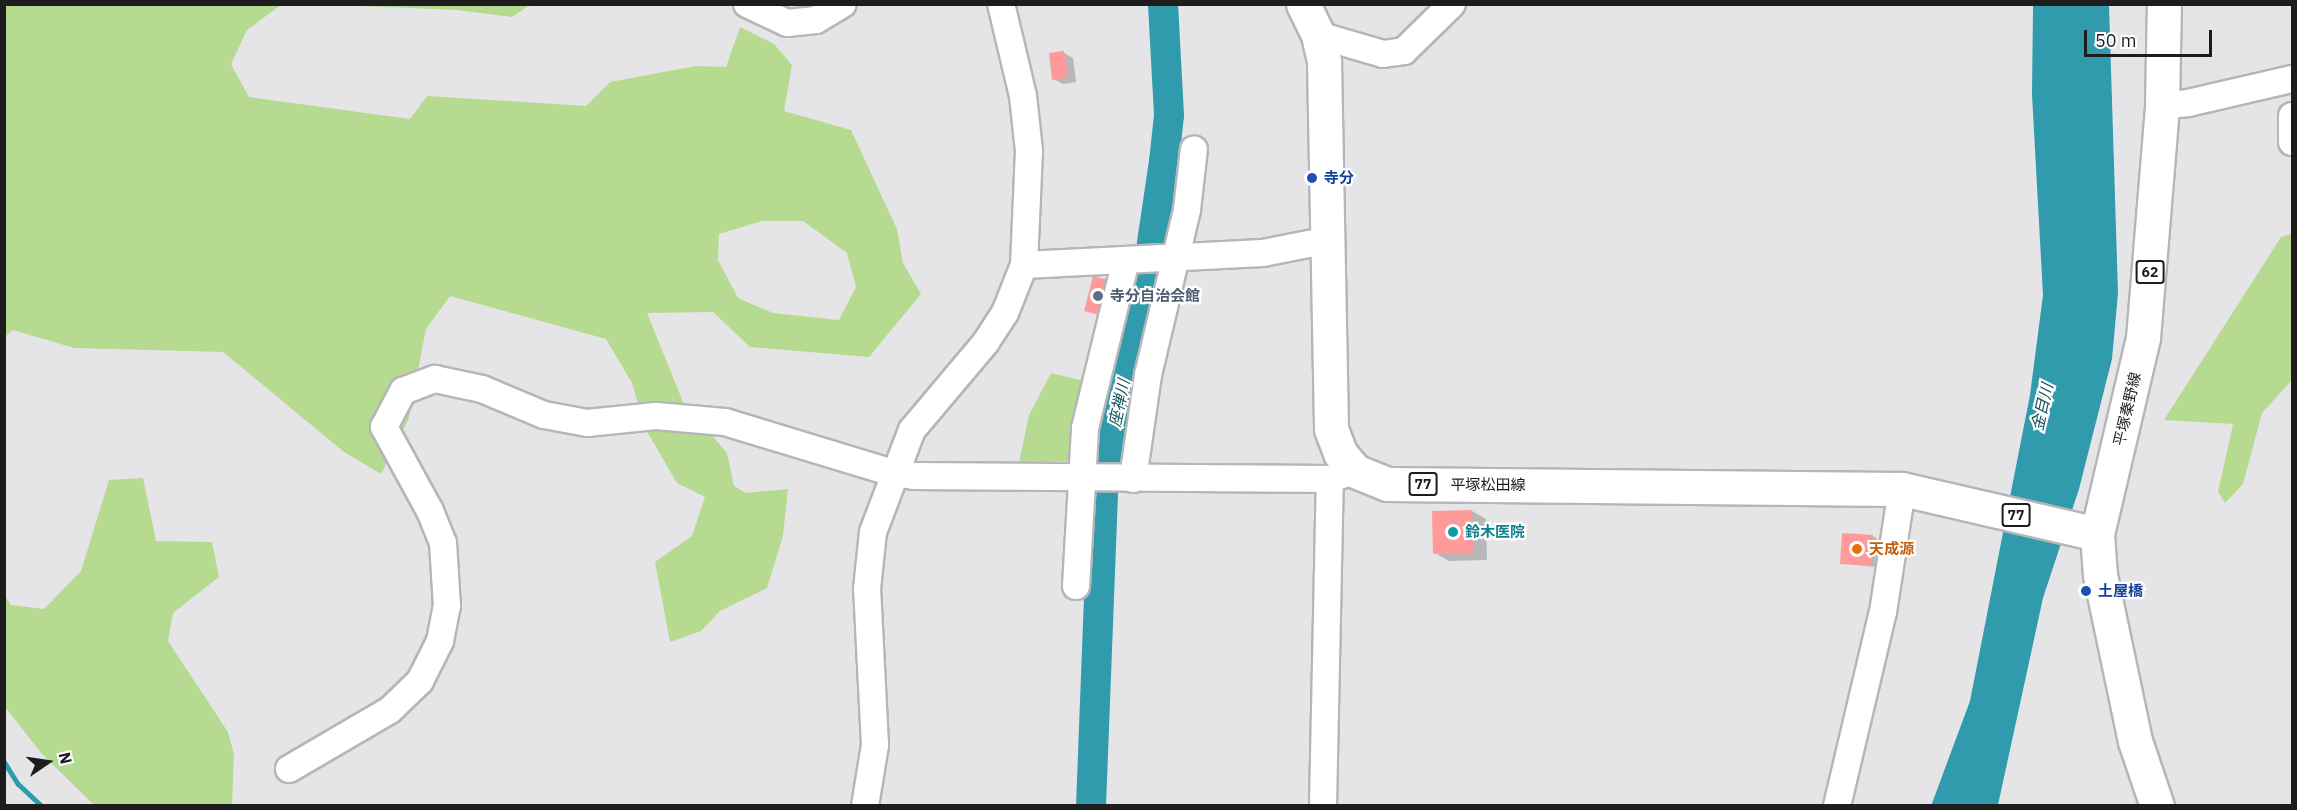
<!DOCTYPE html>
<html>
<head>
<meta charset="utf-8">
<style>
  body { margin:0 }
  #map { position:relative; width:2297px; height:810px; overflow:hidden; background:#e5e5e7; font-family:"IBM Plex Sans","Noto Sans JP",sans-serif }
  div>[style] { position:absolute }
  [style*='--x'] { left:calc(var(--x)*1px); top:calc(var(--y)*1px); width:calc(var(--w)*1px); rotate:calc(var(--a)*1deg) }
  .green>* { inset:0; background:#b6db90 }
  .water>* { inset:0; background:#309bad }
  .shadow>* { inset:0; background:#0003 }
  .stream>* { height:5px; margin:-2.5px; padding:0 2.5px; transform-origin:2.5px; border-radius:2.5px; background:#309bad }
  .river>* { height:30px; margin:-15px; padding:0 15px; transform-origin:15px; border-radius:15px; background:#309bad }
  .building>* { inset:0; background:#ff9a9a }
  .roads { filter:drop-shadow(2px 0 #b6b6b8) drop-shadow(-2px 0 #b6b6b8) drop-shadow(0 2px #b6b6b8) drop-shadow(0 -2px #b6b6b8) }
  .minor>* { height:26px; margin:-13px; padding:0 13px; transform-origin:13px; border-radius:13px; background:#fff }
  .major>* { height:33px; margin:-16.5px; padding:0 16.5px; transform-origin:16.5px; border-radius:16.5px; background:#fff }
  .dots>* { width:16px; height:16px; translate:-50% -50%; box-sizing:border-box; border:3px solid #fff; border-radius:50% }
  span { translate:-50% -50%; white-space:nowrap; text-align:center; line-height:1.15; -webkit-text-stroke:4.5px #fff; paint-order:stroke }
  .shield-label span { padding:2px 4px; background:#fff; border:2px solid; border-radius:4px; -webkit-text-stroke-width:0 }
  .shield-label { font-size:14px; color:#1d1d1e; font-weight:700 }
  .transit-label { font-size:15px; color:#164399; font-weight:700 }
  .left { translate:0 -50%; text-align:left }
  .service-label { font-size:15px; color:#4e5e75; font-weight:700 }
  .street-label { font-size:15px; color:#1d1d1e }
  .culture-label { font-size:15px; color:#0d838f; font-weight:700 }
  .food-label { font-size:15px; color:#c56008; font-weight:700 }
  .water-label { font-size:16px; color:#15505b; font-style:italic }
  .frame { position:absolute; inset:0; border:6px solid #1d1d1e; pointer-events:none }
  .north { position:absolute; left:18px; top:732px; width:60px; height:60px; -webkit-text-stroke:4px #fff; paint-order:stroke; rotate:77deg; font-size:16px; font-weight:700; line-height:24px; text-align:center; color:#1d1d1e }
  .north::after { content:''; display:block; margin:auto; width:21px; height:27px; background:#1d1d1e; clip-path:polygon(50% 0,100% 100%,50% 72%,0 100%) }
  .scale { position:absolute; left:2084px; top:30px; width:128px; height:27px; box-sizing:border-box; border:3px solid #1d1d1e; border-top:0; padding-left:8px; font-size:18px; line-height:21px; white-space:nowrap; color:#1d1d1e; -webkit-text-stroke:4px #fff; paint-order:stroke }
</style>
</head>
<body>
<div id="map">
  <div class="green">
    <i style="clip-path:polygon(evenodd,5px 4px,281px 5px,247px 30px,231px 64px,249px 97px,410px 119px,427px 96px,586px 106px,610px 82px,696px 66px,726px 67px,740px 27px,774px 44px,792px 65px,784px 111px,851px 130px,897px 229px,903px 263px,921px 294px,869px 357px,750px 347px,713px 312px,647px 313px,683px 402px,727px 453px,734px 486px,746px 493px,788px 489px,783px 536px,767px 588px,720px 611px,701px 631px,670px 642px,655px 562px,692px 536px,705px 497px,677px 483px,645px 428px,632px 383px,606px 339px,450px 296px,426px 329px,409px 418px,381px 474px,344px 452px,223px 352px,74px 348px,13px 330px,5px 337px,5px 4px,762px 221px,803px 221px,847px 253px,856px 287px,839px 320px,773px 313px,738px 298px,718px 260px,719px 234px,762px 221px)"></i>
    <i style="clip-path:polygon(336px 5px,530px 5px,512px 17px,457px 10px)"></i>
    <i style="clip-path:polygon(2292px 234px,2292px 380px,2262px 413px,2243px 484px,2225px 503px,2218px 492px,2233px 424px,2164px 420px,2281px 237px)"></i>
    <i style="clip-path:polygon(1051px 373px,1088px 382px,1077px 461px,1019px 463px,1029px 415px)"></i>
    <i style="clip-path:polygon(143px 478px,156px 541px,212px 542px,219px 577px,173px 613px,168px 641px,228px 732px,234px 754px,232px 805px,94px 805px,42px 754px,5px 707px,5px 596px,11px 605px,44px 609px,81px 571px,109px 480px)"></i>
  </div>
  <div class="water">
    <i style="clip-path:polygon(2033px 5px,2109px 5px,2118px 293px,2112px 359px,2079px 489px,2043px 598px,1998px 805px,1931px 806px,1970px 701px,2030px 395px,2043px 295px,2032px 95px)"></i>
  </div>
  <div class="shadow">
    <i style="clip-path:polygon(1064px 53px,1073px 58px,1076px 82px,1063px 84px,1054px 79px)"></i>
    <i style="clip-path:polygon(1472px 511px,1486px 519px,1487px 560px,1449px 561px,1435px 553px)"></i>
    <i style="clip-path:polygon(1873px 536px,1877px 539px,1875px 567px,1842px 563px)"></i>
  </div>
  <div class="stream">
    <i style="--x:4;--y:762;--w:26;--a:58"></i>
    <i style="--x:18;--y:784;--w:33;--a:43"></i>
  </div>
  <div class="river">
    <i style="--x:1091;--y:806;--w:334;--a:-87.8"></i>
    <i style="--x:1104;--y:472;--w:121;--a:-78"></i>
    <i style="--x:1129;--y:354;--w:32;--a:-70"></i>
    <i style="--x:1140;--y:324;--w:164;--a:-81.6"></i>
    <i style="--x:1164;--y:162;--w:47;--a:-83.9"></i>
    <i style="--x:1169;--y:115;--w:111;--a:-93.1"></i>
  </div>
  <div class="building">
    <i style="clip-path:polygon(1064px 51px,1068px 77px,1052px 80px,1049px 53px)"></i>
    <i style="clip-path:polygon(1093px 276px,1112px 281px,1103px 316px,1084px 311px)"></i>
    <i style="clip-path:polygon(1472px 510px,1474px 553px,1433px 554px,1432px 511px)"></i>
    <i style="clip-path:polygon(1842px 533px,1873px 535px,1871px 566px,1840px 564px)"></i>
  </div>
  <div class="roads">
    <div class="minor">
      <i style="--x:747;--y:4;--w:44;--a:25.4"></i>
      <i style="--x:787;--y:23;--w:29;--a:-6"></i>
      <i style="--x:816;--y:20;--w:31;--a:-31"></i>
      <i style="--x:1318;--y:35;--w:68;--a:16.3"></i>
      <i style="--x:1383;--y:54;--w:21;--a:-8"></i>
      <i style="--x:1404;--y:51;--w:67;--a:-44.4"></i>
      <i style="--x:2162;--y:105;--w:26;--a:-4"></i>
      <i style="--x:2188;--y:103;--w:107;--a:-13"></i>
      <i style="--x:2292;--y:116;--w:26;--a:90"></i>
      <i style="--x:1024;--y:265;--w:239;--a:-2.9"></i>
      <i style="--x:1263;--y:253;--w:67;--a:-11.1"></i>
      <i style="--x:1133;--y:479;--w:105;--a:-81.8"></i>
      <i style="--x:1148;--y:375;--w:170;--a:-76.7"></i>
      <i style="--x:1187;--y:210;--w:61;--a:-83.5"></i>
      <i style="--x:1076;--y:586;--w:158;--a:-86.7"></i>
      <i style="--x:1085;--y:428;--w:173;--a:-76.3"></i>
      <i style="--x:289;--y:769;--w:117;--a:-30.3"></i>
      <i style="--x:390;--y:710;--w:42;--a:-44"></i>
      <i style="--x:420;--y:681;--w:45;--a:-63.4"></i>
      <i style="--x:440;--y:641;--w:36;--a:-79"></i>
      <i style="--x:447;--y:606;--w:63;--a:-93.6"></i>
      <i style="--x:443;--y:543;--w:35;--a:-112"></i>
      <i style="--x:430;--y:511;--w:96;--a:-118.7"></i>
      <i style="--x:384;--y:427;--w:41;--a:-62.2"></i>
      <i style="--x:403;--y:391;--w:34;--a:-21"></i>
      <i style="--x:435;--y:379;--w:48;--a:12"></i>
      <i style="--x:482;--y:389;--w:67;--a:22.8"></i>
      <i style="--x:544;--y:415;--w:44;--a:10.5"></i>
      <i style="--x:587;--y:423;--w:69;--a:-5.8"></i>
      <i style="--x:656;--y:416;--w:69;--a:5"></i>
      <i style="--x:725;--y:422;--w:176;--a:16.9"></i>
      <i style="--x:893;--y:473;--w:21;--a:8"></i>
      <i style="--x:914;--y:476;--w:416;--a:0.4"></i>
      <i style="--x:1330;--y:479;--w:26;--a:-18"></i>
      <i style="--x:865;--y:806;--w:62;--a:-80.7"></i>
      <i style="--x:875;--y:745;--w:156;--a:-92.9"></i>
      <i style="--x:867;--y:589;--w:57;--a:-84"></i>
      <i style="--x:873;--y:532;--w:109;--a:-69.1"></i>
      <i style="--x:912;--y:430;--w:115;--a:-49.9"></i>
      <i style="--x:986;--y:342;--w:35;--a:-57"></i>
      <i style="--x:1005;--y:313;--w:52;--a:-68.4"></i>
      <i style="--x:1024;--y:265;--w:114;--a:-87.5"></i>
      <i style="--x:1029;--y:151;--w:55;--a:-96.2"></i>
      <i style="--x:1023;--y:96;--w:95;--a:-103.4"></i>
      <i style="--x:1323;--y:806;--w:327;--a:-88.8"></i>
      <i style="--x:1837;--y:806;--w:199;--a:-76.7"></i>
      <i style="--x:1883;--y:612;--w:124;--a:-81.2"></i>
    </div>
    <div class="major">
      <i style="--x:1303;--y:4;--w:34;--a:64"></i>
      <i style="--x:1318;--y:35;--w:28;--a:77"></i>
      <i style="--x:1324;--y:62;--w:367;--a:88.9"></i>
      <i style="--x:1331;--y:429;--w:26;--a:69"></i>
      <i style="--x:1340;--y:453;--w:23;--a:50"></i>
      <i style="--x:1355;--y:471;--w:35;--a:22"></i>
      <i style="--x:1388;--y:484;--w:514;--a:0.56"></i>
      <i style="--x:1902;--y:489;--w:200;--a:13"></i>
      <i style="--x:2157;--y:806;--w:69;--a:-108.7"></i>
      <i style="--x:2135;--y:741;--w:170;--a:-101.9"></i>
      <i style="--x:2100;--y:575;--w:41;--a:-94.2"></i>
      <i style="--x:2097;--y:534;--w:201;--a:-76.8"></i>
      <i style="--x:2143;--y:338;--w:234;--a:-85.3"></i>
      <i style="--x:2162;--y:105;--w:101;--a:-88.9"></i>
    </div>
  </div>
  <div class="dots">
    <i style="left:1312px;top:178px;background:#1a4fb4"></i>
    <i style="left:1098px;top:296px;background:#5c6f8a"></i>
    <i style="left:1453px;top:532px;background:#0f9aa8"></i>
    <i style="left:1857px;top:549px;background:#e8710a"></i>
    <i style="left:2086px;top:591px;background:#1a4fb4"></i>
  </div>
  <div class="shield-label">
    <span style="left:2150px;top:272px">62</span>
    <span style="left:1423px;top:484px">77</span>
    <span style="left:2016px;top:515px">77</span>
  </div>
  <div class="transit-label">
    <span class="left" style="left:1324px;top:178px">寺分</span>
    <span class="left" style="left:2098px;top:591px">土屋橋</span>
  </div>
  <div class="service-label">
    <span class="left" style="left:1110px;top:296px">寺分自治会館</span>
  </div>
  <div class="street-label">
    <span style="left:2127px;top:409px;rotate:-77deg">平塚秦野線</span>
    <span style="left:1488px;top:485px">平塚松田線</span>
  </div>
  <div class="culture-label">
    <span class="left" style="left:1465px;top:532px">鈴木医院</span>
  </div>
  <div class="food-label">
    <span class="left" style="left:1869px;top:549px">天成源</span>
  </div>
  <div class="water-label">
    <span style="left:1119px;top:403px;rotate:-78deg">座禅川</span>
    <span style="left:2042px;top:407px;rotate:-77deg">金目川</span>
  </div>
  <div class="frame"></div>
  <div class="north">N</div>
  <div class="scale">50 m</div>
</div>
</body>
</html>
